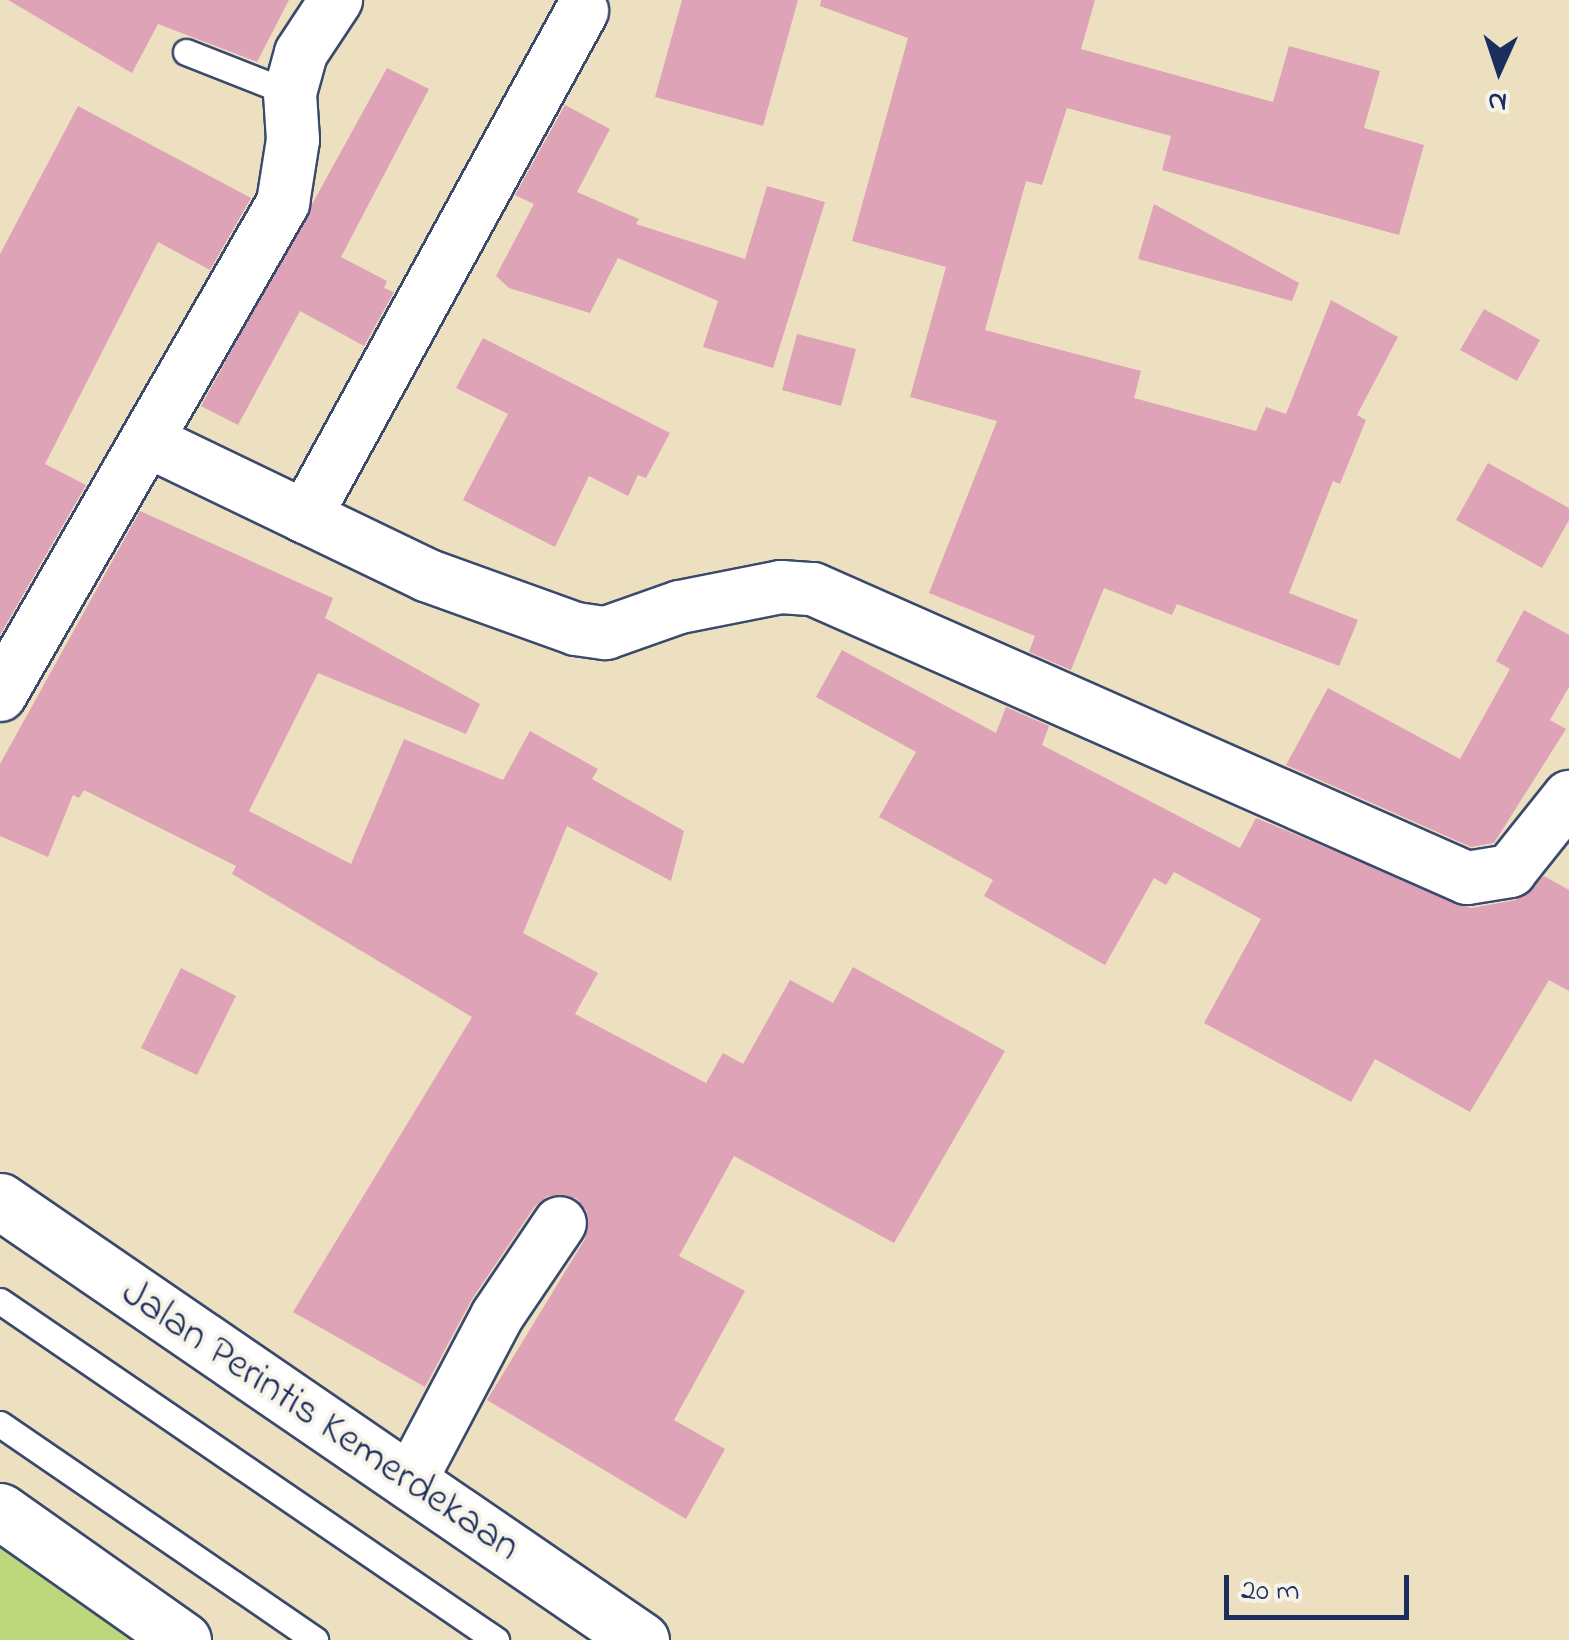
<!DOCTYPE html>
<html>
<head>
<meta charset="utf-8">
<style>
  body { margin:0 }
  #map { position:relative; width:1569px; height:1640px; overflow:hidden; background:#ece0c0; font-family:"Indie Flower",sans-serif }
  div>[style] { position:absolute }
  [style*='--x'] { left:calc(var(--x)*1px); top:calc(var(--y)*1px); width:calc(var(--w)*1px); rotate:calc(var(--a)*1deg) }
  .green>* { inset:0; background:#bdd77c }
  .building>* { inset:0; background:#dfa3b7 }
  .roads { filter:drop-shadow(2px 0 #3a4a6d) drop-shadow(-2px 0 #3a4a6d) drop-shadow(0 2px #3a4a6d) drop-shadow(0 -2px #3a4a6d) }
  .service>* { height:25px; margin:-12.5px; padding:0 12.5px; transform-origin:12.5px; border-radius:12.5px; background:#fff }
  .minor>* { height:52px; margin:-26px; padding:0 26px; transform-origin:26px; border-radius:26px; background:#fff }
  .trunk>* { height:55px; margin:-27.5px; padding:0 27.5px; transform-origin:27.5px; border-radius:27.5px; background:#fff }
  span { translate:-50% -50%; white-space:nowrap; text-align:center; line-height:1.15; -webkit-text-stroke:8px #f7f3e8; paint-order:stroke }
  .street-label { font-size:42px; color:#1b2f5e }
  .north { position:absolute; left:1449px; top:20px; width:100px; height:100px; -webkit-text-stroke:8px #f7f3e8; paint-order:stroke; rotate:183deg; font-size:28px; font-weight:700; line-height:40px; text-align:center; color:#1b2f5e }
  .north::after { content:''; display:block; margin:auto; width:35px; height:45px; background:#1b2f5e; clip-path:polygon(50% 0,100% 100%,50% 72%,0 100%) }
  .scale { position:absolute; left:1224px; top:1575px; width:185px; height:45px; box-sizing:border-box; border:5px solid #1b2f5e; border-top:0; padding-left:12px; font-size:30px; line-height:35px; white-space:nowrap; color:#1b2f5e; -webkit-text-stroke:8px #f7f3e8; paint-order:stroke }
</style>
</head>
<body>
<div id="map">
  <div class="green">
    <i style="clip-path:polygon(0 1524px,167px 1640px,0 1640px)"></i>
  </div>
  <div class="building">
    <i style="clip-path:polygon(8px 0,289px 0,257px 62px,158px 24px,132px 73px)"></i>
    <i style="clip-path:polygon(682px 0,798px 0,763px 126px,655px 97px)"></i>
    <i style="clip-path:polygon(821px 0,1095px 0,1081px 49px,1273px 102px,1289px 46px,1380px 71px,1364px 128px,1424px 145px,1399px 235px,1162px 170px,1171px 136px,1067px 108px,1042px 185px,1026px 181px,985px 330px,1141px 371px,1134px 398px,1256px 431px,1266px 407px,1286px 414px,1331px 300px,1398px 337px,1357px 415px,1366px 420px,1340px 484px,1333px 481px,1289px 593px,1358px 620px,1339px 666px,1177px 604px,1172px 615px,1104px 588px,1071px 670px,1029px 652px,1035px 636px,929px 593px,997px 421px,910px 397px,946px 267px,852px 241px,908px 38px,820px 6px)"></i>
    <i style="clip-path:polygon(387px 68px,429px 89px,341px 257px,387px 281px,384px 288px,394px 292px,364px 346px,300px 311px,238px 425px,201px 406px)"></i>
    <i style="clip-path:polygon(565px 105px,610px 129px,577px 192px,639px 219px,636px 224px,745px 259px,767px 186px,825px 202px,773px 368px,703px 347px,718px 301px,618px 258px,590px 313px,509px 288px,496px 276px,534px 204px,515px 195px)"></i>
    <i style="clip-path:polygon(78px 106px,251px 198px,210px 270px,158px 242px,45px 464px,86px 485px,0 635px,0 254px)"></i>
    <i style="clip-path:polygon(1154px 204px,1299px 283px,1292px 301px,1138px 259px)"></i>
    <i style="clip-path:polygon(1484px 309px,1540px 340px,1517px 381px,1460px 350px)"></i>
    <i style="clip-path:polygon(797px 334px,856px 349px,841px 406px,782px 390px)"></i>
    <i style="clip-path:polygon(483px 338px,670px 433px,646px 478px,638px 475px,628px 496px,589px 476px,555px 547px,463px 500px,508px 414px,456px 388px)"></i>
    <i style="clip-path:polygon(1488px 463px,1569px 508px,1569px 520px,1542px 568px,1456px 520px)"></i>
    <i style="clip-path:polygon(140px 511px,333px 598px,325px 618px,480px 704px,466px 734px,318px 673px,249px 811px,351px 864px,404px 739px,503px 780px,530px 731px,598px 769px,592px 779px,684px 831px,671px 881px,567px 826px,523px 933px,598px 973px,575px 1014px,706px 1083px,723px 1053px,743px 1064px,790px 980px,833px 1003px,853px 967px,1005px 1051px,894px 1243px,734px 1156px,679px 1256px,745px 1291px,674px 1420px,725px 1449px,686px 1519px,487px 1400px,585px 1239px,587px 1211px,576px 1198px,548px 1196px,535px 1206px,472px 1299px,425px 1387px,293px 1312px,472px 1017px,232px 874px,236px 866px,84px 790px,79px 798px,73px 795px,48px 857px,0 836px,0 764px)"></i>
    <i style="clip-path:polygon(1524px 610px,1569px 635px,1569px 687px,1550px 720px,1566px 729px,1494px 843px,1471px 847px,1286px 765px,1328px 688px,1460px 759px,1510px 669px,1496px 661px)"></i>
    <i style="clip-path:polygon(842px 650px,996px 733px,1006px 707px,1049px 726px,1042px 745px,1240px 848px,1256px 818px,1471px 908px,1516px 900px,1544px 876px,1569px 890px,1569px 991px,1549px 980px,1470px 1112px,1375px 1059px,1351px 1102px,1204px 1023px,1261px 919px,1174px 872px,1166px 885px,1154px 878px,1105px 965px,984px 896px,993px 880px,879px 817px,916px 752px,816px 697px)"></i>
    <i style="clip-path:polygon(181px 968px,236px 996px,197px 1075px,141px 1048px)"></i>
  </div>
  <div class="roads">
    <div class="service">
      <i style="--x:186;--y:52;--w:112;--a:21.5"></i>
      <i style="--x:0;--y:1301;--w:601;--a:34.35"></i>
      <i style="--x:0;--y:1424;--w:382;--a:34.4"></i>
    </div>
    <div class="minor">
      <i style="--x:148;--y:441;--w:309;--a:25.7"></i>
      <i style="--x:426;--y:575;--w:159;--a:19.8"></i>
      <i style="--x:576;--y:629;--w:30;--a:8"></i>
      <i style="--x:606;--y:633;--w:78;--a:-19.4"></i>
      <i style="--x:680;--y:607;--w:103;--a:-11.2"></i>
      <i style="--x:781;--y:587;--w:32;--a:4"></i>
      <i style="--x:813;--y:589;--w:715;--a:23.84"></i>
      <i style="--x:1467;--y:878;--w:44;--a:-9.2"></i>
      <i style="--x:1510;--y:871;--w:95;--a:-51.4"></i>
      <i style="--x:305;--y:517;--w:577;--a:-61.3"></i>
      <i style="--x:0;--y:695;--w:568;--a:-60.09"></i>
      <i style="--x:283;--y:203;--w:64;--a:-81"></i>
      <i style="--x:293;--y:140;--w:47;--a:-93.7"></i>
      <i style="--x:290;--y:93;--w:41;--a:-74.6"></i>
      <i style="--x:301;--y:53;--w:64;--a:-56.6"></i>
      <i style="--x:409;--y:1483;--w:189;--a:-62.2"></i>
      <i style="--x:497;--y:1316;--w:112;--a:-55.9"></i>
    </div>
    <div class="trunk">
      <i style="--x:0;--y:1201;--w:777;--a:34.41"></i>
      <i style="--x:0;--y:1511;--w:224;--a:35.2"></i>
    </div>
  </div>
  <div class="street-label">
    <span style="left:320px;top:1421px;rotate:34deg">Jalan Perintis Kemerdekaan</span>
  </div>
  <div class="north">N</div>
  <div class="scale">20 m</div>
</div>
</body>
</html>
